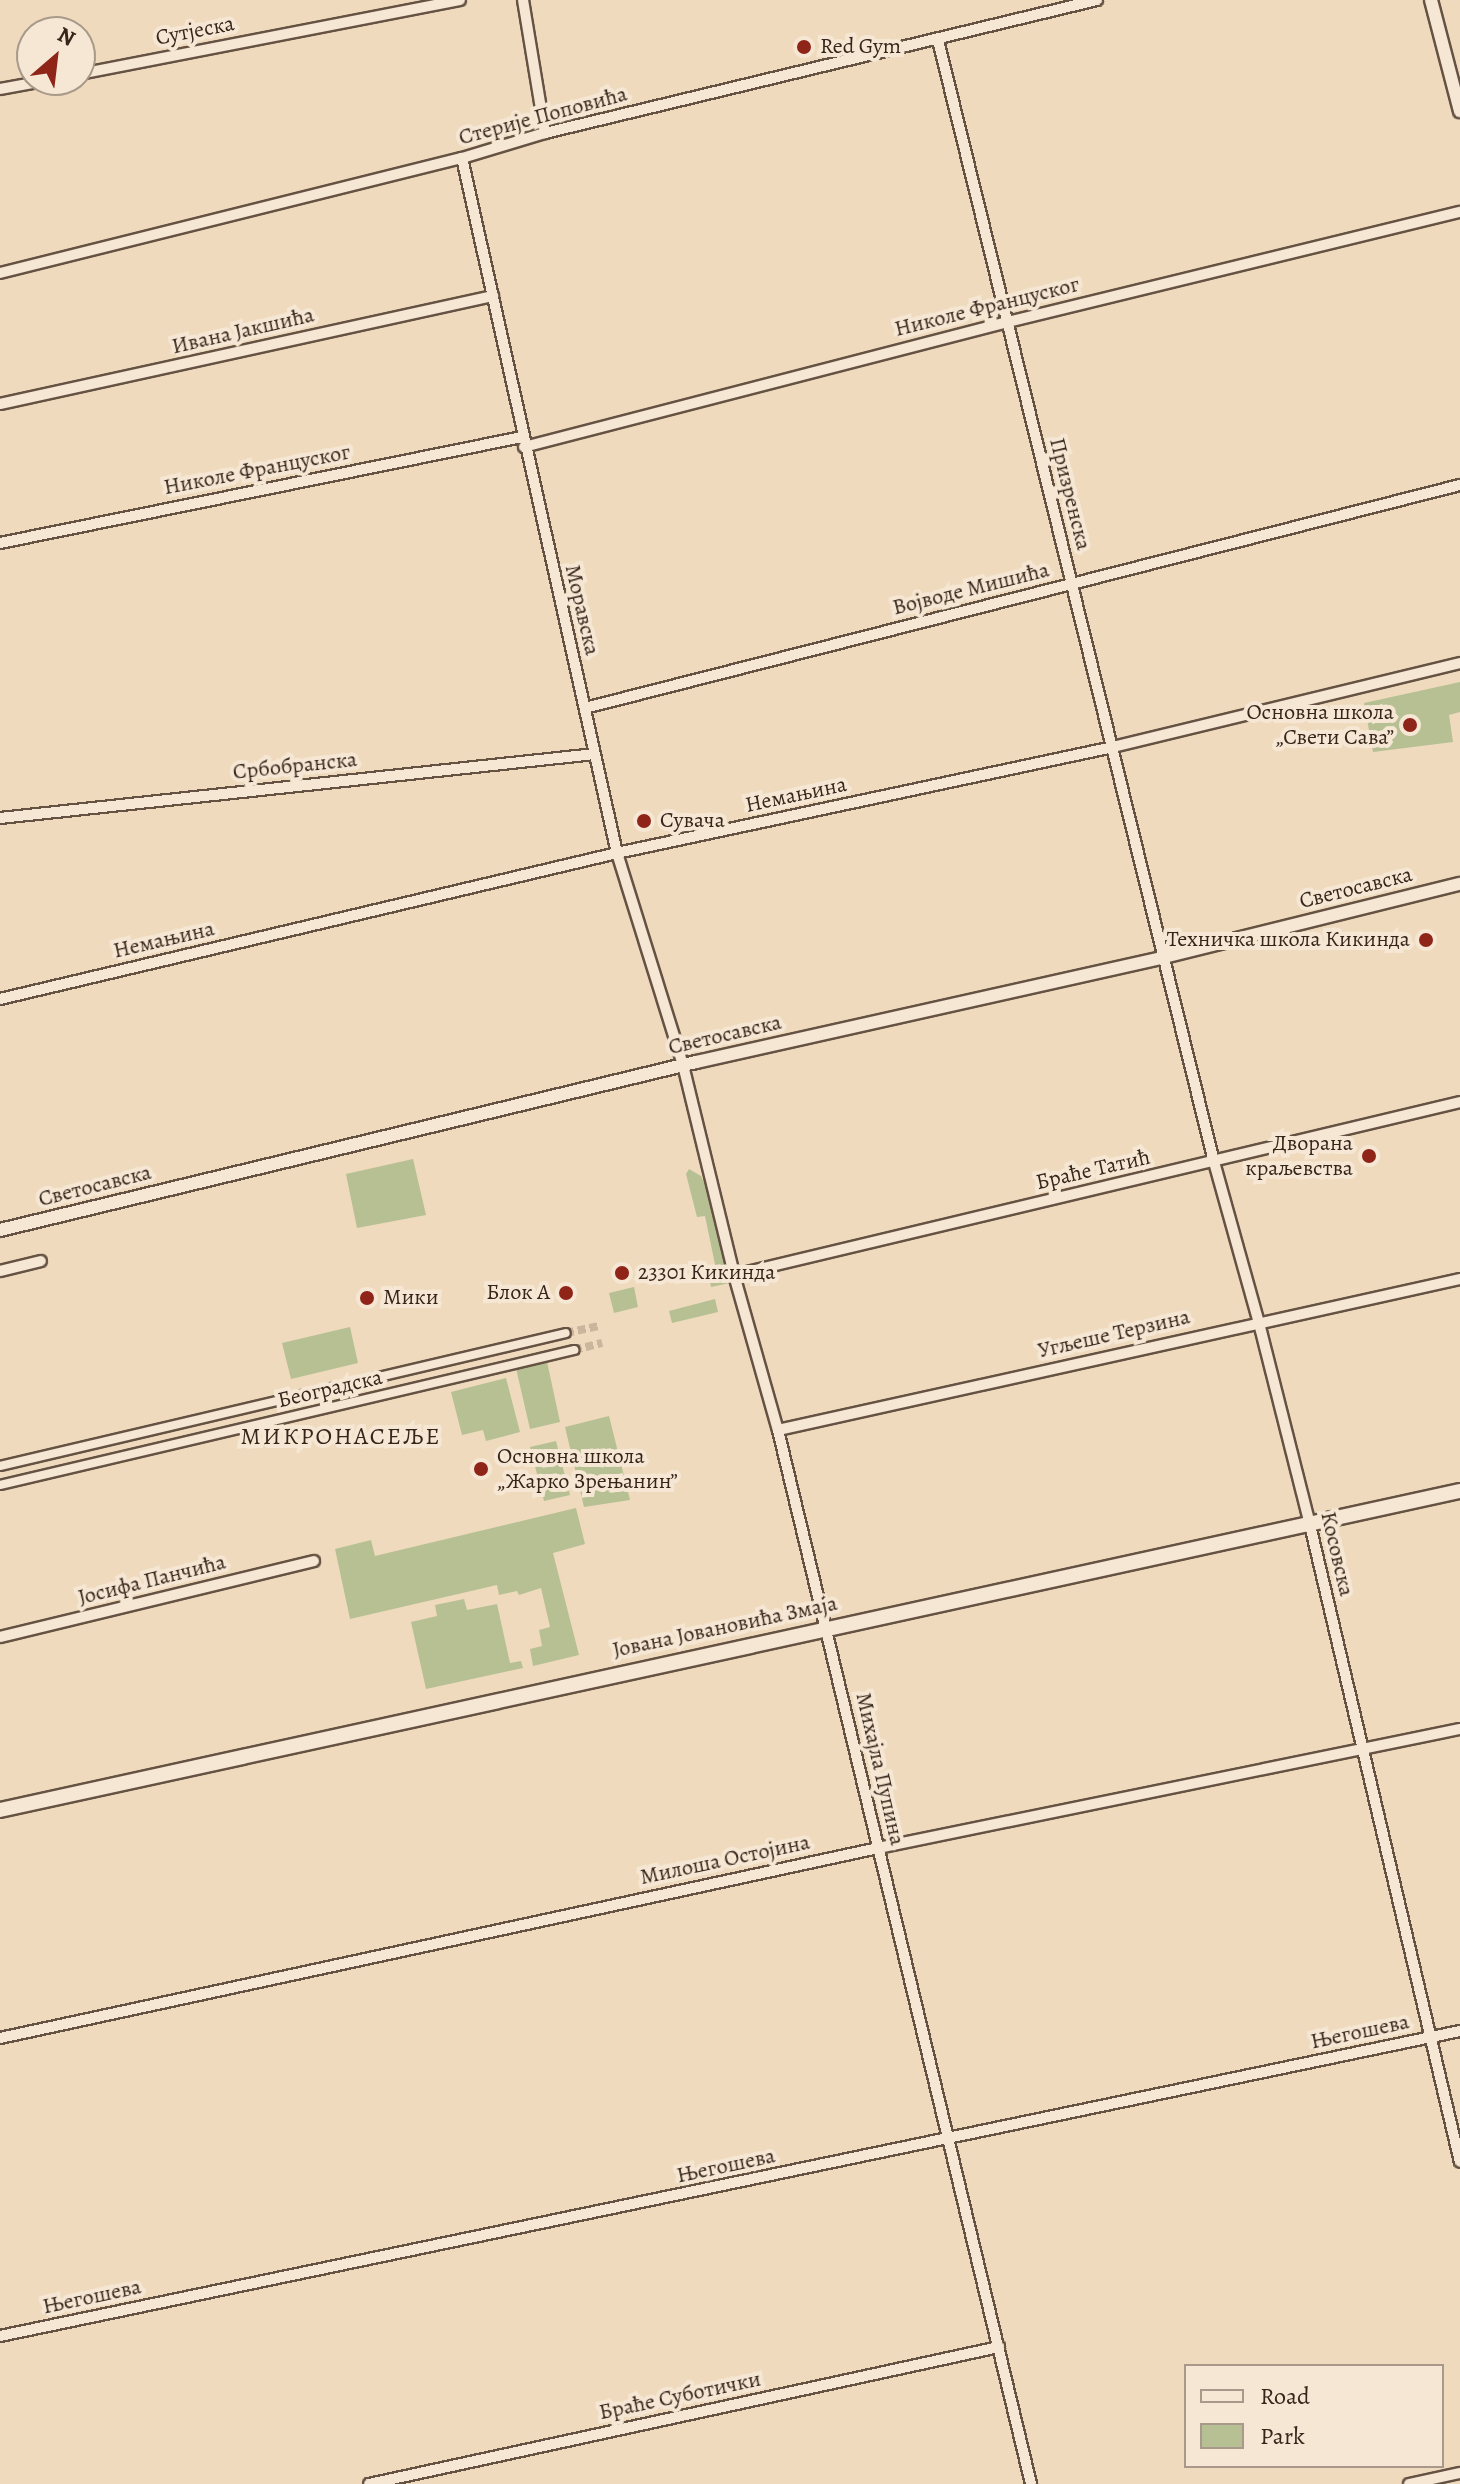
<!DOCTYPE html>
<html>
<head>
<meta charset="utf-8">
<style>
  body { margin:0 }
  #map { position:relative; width:1460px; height:2484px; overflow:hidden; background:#efdabd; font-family:Alegreya,serif }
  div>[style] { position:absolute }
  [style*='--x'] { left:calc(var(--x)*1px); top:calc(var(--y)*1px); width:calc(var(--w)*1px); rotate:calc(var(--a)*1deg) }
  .green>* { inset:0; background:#b6c093 }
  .pedestrian-tunnel>* { height:8px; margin-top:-4px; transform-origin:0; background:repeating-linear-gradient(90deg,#cab69c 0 8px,transparent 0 12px) }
  .roads { filter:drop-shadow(2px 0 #665243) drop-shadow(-2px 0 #665243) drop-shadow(0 2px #665243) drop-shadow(0 -2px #665243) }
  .pedestrian>* { height:8px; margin:-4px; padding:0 4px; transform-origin:4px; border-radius:4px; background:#f5e7d4 }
  .minor>* { height:10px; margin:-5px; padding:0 5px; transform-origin:5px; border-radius:5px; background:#f5e7d4 }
  .tertiary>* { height:12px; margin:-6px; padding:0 6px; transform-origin:6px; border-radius:6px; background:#f5e7d4 }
  .secondary>* { height:14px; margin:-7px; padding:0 7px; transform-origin:7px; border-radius:7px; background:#f5e7d4 }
  .dots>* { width:22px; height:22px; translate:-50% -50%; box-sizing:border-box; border:4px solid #f5e7d4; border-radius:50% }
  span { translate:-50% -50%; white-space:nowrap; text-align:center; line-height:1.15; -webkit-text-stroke:8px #f5e7d4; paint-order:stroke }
  .street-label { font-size:22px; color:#38251a }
  .poi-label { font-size:22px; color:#38251a }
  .left { translate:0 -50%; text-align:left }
  .right { translate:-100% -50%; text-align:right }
  .neighbourhood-label { font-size:24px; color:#38251a; letter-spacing:2px }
  .legend { position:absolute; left:1184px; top:2364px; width:260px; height:104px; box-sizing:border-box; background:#f5e7d4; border:2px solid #a9998a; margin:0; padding:10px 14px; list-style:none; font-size:24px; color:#38251a }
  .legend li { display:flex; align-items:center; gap:16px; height:40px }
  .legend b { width:40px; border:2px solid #a9998a }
  .north { position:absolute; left:16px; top:16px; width:80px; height:80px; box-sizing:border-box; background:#f5e7d4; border:2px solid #a9998a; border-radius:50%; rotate:28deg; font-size:22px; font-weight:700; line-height:32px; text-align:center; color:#38251a }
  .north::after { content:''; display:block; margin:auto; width:28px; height:36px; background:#8f2418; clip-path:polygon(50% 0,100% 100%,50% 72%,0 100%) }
</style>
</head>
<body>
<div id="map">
  <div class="green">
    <i style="clip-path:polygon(1460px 682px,1460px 712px,1449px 715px,1453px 742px,1373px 752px,1364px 703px)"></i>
    <i style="clip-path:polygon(413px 1159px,426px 1215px,357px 1228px,346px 1174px)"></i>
    <i style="clip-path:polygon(689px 1169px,701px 1176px,708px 1191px,730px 1283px,711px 1287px,709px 1276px,717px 1274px,705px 1216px,697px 1217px,686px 1174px)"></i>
    <i style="clip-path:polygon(634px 1287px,638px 1307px,614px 1313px,609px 1293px)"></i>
    <i style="clip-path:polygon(715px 1299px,718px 1312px,672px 1323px,669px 1311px)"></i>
    <i style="clip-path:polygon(350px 1327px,358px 1363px,291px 1379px,282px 1343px)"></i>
    <i style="clip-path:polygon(546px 1357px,560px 1422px,530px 1429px,515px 1364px)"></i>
    <i style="clip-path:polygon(506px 1378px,520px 1432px,486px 1441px,483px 1430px,462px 1435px,451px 1392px)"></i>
    <i style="clip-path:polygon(609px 1416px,630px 1500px,584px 1507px,565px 1427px)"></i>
    <i style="clip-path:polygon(556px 1441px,570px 1495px,544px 1501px,530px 1447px)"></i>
    <i style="clip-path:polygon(576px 1508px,585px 1544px,553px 1553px,579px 1655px,533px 1666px,530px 1649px,542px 1646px,539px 1630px,550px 1627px,541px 1588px,519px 1595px,517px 1591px,499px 1595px,497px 1585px,350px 1619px,335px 1549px,371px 1540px,375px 1556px)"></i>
    <i style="clip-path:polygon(464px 1599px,467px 1610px,497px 1604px,510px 1663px,521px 1661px,523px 1668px,426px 1689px,411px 1622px,437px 1616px,435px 1605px)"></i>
  </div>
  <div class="pedestrian-tunnel">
    <i style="--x:566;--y:1333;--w:33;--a:-12"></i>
    <i style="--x:574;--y:1350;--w:29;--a:-14"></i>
  </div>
  <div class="roads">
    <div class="pedestrian">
      <i style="--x:0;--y:1466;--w:581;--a:-13.22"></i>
      <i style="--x:0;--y:1485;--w:590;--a:-13.23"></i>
    </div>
    <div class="minor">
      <i style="--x:523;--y:0;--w:135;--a:80.6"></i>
      <i style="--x:938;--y:40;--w:1155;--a:76.18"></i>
      <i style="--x:1214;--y:1162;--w:167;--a:74.4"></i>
      <i style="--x:1259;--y:1323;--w:208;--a:75.8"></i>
      <i style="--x:1310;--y:1525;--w:654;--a:76.75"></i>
      <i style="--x:80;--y:74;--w:387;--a:-11"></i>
      <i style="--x:0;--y:89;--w:50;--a:-10.4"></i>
      <i style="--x:462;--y:158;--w:712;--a:77.43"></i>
      <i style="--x:617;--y:853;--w:222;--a:72.7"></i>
      <i style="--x:683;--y:1065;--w:216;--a:76.3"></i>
      <i style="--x:734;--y:1275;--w:161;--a:74.2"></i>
      <i style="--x:778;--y:1430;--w:1084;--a:76.5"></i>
      <i style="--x:0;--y:273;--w:476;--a:-14"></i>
      <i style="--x:462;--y:158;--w:87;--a:-16.8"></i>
      <i style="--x:545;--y:133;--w:568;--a:-13.55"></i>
      <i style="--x:0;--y:404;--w:505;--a:-12.36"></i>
      <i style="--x:524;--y:447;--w:500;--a:-14.5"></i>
      <i style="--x:1008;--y:322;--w:465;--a:-13.7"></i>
      <i style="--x:0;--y:543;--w:533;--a:-11.48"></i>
      <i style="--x:585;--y:708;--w:903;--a:-14.3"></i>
      <i style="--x:0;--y:818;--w:598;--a:-6.14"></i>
      <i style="--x:0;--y:999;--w:634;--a:-13.31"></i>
      <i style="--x:617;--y:853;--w:507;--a:-12.06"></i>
      <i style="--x:1113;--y:747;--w:357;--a:-13.6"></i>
      <i style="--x:0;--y:1271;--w:42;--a:-13.7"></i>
      <i style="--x:734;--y:1275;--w:746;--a:-13.4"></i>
      <i style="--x:778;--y:1430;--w:699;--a:-12.48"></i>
      <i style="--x:0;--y:1637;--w:323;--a:-13.6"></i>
      <i style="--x:0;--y:2038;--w:898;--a:-12.21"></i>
      <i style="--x:878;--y:1848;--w:594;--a:-11.56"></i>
      <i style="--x:0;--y:2336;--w:1492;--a:-11.8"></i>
      <i style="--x:369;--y:2484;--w:645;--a:-12.27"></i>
      <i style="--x:1409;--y:2484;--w:52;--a:-12.2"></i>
    </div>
    <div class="tertiary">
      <i style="--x:1431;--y:0;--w:115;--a:75.4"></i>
      <i style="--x:0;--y:1230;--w:716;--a:-13.57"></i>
      <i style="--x:696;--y:1062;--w:480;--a:-12.6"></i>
      <i style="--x:1164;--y:957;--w:305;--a:-13.9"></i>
    </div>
    <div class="secondary">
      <i style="--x:0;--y:1810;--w:1494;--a:-12.33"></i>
    </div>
  </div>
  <div class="dots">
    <i style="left:804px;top:47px;background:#8f2418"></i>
    <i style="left:1410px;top:725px;background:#8f2418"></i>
    <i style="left:644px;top:821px;background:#8f2418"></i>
    <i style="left:1426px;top:940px;background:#8f2418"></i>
    <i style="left:1369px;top:1156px;background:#8f2418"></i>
    <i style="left:622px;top:1273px;background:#8f2418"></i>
    <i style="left:566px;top:1293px;background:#8f2418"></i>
    <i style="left:367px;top:1298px;background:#8f2418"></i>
    <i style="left:481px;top:1469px;background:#8f2418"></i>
  </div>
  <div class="street-label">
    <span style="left:195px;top:31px;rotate:-11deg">Сутјеска</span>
    <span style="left:543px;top:116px;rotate:-15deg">Стерије Поповића</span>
    <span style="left:987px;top:307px;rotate:-14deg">Николе Француског</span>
    <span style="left:243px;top:331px;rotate:-13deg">Ивана Јакшића</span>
    <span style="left:257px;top:470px;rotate:-11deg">Николе Француског</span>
    <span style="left:1070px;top:494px;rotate:76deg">Призренска</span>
    <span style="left:971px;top:589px;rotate:-14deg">Војводе Мишића</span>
    <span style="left:582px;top:610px;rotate:77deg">Моравска</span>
    <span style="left:295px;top:766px;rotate:-6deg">Србобранска</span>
    <span style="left:796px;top:795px;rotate:-12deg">Немањина</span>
    <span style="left:1356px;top:888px;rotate:-14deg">Светосавска</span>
    <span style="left:164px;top:940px;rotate:-13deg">Немањина</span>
    <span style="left:725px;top:1035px;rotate:-13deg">Светосавска</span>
    <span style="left:1093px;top:1170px;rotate:-13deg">Браће Татић</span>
    <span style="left:95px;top:1186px;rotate:-14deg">Светосавска</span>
    <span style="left:1114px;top:1334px;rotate:-13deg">Угљеше Терзина</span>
    <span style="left:330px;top:1389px;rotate:-13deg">Београдска</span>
    <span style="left:1337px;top:1554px;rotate:77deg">Косовска</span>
    <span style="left:152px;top:1580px;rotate:-14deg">Јосифа Панчића</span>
    <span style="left:725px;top:1627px;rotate:-12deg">Јована Јовановића Змаја</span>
    <span style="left:880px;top:1769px;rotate:77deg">Михајла Пупина</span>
    <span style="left:725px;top:1860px;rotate:-12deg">Милоша Остојина</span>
    <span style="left:1360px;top:2032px;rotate:-12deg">Његошева</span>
    <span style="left:726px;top:2166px;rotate:-12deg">Његошева</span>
    <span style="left:92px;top:2297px;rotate:-12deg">Његошева</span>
    <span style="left:680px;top:2396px;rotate:-12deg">Браће Суботички</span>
  </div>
  <div class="poi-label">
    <span class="left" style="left:820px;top:47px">Red Gym</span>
    <span class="right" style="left:1394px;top:725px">Основна школа<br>„Свети Сава”</span>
    <span class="left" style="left:660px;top:821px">Сувача</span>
    <span class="right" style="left:1410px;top:940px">Техничка школа Кикинда</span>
    <span class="right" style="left:1353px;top:1156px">Дворана<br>краљевства</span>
    <span class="left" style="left:638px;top:1273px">23301 Кикинда</span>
    <span class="right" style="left:550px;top:1293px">Блок А</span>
    <span class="left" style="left:383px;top:1298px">Мики</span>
    <span class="left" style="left:497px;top:1469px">Основна школа<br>„Жарко Зрењанин”</span>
  </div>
  <div class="neighbourhood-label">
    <span style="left:341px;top:1437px">МИКРОНАСЕЉЕ</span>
  </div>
  <ul class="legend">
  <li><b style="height:10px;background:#f5e7d4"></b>Road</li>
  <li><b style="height:22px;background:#b6c093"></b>Park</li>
  </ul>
  <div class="north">N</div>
</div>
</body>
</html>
